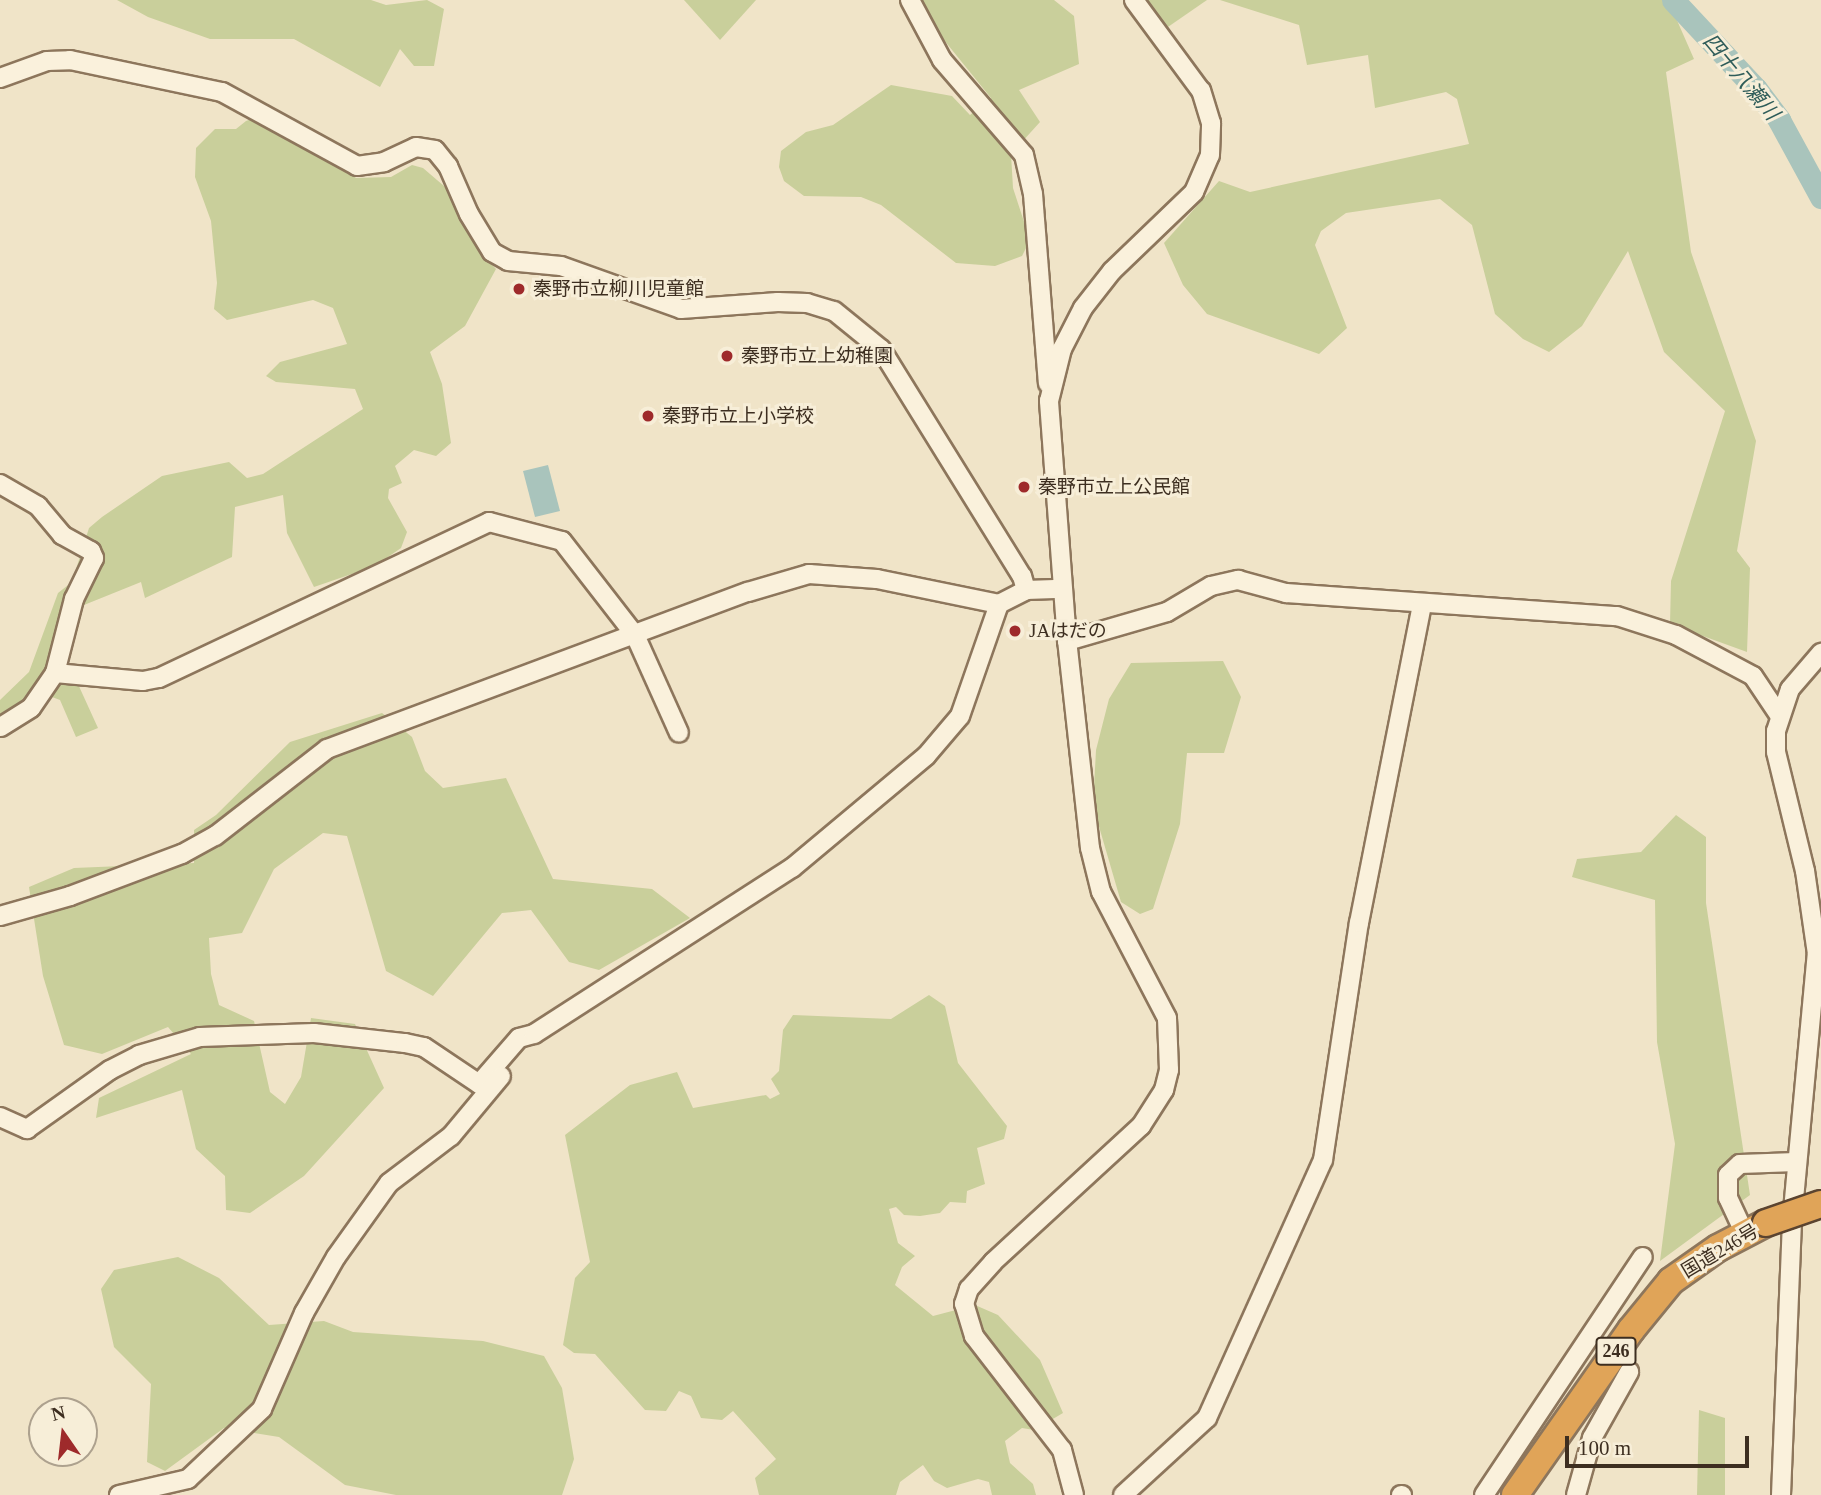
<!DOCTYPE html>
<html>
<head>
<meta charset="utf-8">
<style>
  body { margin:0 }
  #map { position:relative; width:1821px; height:1495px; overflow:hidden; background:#f0e4c8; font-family:"Times New Roman","Noto Sans JP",serif }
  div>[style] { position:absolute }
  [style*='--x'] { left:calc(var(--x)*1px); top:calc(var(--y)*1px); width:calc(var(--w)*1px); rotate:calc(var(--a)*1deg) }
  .green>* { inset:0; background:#c9cf9b }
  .water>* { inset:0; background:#a9c4bc }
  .river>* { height:23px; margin:-11.5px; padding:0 11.5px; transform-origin:11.5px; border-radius:11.5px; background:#a9c4bc }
  .roads { filter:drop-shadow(2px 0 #8d765c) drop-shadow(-2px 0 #8d765c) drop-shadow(0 2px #8d765c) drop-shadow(0 -2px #8d765c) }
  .minor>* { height:18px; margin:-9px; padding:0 9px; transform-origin:9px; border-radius:9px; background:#faf1dc }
  .highway>* { height:26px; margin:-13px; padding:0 13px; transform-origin:13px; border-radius:13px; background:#e0a458 }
  .bridges { filter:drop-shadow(2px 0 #5b4430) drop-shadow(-2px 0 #5b4430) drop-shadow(0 2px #5b4430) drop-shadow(0 -2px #5b4430) }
  .highway-bridge>* { height:26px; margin:-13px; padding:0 13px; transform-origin:13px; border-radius:13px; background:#e0a458 }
  .dots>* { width:19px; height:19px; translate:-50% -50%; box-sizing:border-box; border:4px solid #f7eed8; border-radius:50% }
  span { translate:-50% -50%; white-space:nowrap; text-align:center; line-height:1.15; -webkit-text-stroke:6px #f7eed8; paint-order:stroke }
  .shield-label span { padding:2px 5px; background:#f7eed8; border:2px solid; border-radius:5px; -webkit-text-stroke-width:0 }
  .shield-label { font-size:18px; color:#3d2e20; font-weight:700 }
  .poi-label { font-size:19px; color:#3d2e20 }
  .left { translate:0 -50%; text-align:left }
  .street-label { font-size:19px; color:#3d2e20 }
  .water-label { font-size:21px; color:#2f5d5a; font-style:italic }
  .north { position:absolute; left:28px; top:1397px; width:70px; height:70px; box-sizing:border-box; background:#f7eed8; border:2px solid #ada18e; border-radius:50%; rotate:346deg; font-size:19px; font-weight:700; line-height:28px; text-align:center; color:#3d2e20 }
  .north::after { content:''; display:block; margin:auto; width:24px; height:32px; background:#9e2a2b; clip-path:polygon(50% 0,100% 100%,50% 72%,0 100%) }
  .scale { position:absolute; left:1565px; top:1436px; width:184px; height:32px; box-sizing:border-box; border:4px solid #3d2e20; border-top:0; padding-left:9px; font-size:21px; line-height:24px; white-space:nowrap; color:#3d2e20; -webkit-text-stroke:5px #f7eed8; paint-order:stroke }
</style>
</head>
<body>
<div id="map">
  <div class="green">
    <i style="clip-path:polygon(117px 0,371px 0,386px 5px,427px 0,444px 9px,434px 66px,414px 66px,400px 49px,380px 87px,294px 39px,210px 39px,148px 17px)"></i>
    <i style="clip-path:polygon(684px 0,756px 0,720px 40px)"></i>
    <i style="clip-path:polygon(919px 0,1054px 0,1074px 16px,1079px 64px,1019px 90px,1040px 122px,1011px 154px,1013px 188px,1030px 240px,1022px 256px,995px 266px,956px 263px,881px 205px,861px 197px,804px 196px,784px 181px,779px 167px,781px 151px,806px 132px,833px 125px,891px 85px,952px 96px,970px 115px,991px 98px,931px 24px)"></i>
    <i style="clip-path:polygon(1145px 0,1207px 0,1165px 29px)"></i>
    <i style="clip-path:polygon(1220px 0,1664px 0,1672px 9px,1694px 59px,1666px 72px,1691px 252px,1756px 441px,1737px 551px,1750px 568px,1747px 652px,1670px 624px,1671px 581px,1725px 411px,1664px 352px,1628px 251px,1582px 326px,1549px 352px,1523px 339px,1495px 314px,1472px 225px,1440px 199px,1346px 213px,1321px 231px,1315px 245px,1347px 328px,1319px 354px,1207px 314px,1183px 285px,1164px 243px,1219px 181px,1250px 192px,1469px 144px,1457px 99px,1446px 92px,1375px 108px,1368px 55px,1307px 65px,1299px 25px)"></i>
    <i style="clip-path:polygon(278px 110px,356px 178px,391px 177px,412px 165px,423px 168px,451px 192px,478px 250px,496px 269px,465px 326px,430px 352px,442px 384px,451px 443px,436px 456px,414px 450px,395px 466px,402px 483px,389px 489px,388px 498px,407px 532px,401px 548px,375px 566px,314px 587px,287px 533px,283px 495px,235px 507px,232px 557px,145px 598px,141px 582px,84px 605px,67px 660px,98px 728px,76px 737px,60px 700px,36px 691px,0 718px,0 700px,29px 672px,58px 593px,72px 582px,89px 528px,102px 517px,162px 476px,229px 462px,247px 478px,263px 474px,363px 409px,355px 389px,276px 382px,266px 376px,280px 362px,347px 344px,333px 308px,313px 300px,227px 320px,214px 309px,217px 283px,211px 221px,195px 177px,196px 148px,215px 129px,236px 129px,246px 121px)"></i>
    <i style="clip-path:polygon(1223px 661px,1241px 697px,1224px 753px,1187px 753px,1180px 824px,1153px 909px,1140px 914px,1121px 902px,1093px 806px,1096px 750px,1109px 699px,1131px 663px)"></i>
    <i style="clip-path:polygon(382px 713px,412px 737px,425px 771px,443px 788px,506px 778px,553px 879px,652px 889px,690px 918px,599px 970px,569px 962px,531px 910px,502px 913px,433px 996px,386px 971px,347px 836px,323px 833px,274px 869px,242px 933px,209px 938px,211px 974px,219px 1005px,254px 1021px,270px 1092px,285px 1104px,301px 1077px,311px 1018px,355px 1024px,384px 1088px,304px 1176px,250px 1213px,226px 1210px,225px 1176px,196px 1149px,182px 1090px,96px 1118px,99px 1098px,191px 1054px,168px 1027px,102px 1054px,64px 1045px,43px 976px,29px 887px,74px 868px,194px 863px,194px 830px,216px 815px,290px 742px)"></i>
    <i style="clip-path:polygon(1676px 815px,1706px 837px,1706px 903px,1750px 1195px,1660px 1261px,1675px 1144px,1657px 1042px,1655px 900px,1572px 877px,1577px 859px,1641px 852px)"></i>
    <i style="clip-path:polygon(929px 995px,945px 1006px,958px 1063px,1007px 1126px,1004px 1139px,977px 1148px,985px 1184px,967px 1191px,966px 1203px,950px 1202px,940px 1213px,920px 1216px,904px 1215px,896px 1207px,889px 1209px,898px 1243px,915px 1256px,902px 1267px,895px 1285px,933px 1316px,975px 1305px,998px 1315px,1040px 1360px,1063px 1413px,1034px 1430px,1022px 1428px,1005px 1441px,1010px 1463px,1033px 1484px,1036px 1495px,992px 1495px,989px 1482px,978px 1479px,947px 1488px,934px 1481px,923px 1465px,900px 1482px,896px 1495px,759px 1495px,755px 1478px,776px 1459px,733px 1411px,722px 1420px,701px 1418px,691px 1396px,679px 1391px,666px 1411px,645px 1410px,595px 1354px,574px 1353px,563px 1345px,575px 1278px,590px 1262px,565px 1135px,630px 1085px,677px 1072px,693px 1108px,766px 1095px,770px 1099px,780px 1094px,771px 1079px,779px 1071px,783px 1030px,793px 1015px,891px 1019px)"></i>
    <i style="clip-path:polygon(178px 1257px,219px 1278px,269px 1325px,324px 1321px,353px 1332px,483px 1341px,544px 1356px,562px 1388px,574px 1459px,562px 1495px,396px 1495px,345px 1485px,279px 1437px,224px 1428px,165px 1471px,147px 1462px,151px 1384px,114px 1347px,101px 1289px,114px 1270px)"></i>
    <i style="clip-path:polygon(1699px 1410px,1725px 1418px,1725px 1495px,1697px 1495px)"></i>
  </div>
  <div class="water">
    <i style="clip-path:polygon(548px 465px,560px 511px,535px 517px,523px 471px)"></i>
  </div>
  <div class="river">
    <i style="--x:1673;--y:0;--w:122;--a:47"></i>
    <i style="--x:1756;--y:89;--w:39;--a:53"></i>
    <i style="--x:1779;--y:120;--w:88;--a:61.4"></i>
  </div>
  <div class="roads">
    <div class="minor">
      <i style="--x:910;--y:0;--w:68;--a:61.9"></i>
      <i style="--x:942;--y:60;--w:125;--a:49.2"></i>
      <i style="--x:1024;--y:155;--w:40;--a:77"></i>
      <i style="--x:1033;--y:194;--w:190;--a:85.5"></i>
      <i style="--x:0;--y:78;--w:50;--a:-19.9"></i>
      <i style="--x:47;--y:61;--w:23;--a:-2"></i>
      <i style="--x:70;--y:60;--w:155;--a:11.9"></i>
      <i style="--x:222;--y:92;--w:154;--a:28.7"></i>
      <i style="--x:357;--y:166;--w:27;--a:-8"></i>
      <i style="--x:384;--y:162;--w:35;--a:-25"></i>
      <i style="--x:416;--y:147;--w:19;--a:9"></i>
      <i style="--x:435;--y:150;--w:21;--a:51"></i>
      <i style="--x:448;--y:166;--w:52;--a:66.4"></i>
      <i style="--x:469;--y:214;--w:44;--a:58.8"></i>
      <i style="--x:492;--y:252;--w:18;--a:29"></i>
      <i style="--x:508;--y:261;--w:53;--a:5.4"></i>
      <i style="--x:561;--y:266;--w:127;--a:19.7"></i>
      <i style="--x:681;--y:309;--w:97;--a:-4.1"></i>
      <i style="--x:778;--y:302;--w:29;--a:2"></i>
      <i style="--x:807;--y:303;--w:28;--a:17"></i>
      <i style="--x:834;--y:311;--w:60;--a:39"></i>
      <i style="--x:881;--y:349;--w:267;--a:58.2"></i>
      <i style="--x:1022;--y:576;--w:15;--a:74"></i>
      <i style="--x:0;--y:484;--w:44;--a:30.1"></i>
      <i style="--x:38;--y:506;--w:38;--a:50"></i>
      <i style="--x:62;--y:535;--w:33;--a:29"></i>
      <i style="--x:91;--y:551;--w:8;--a:67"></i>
      <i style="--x:94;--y:558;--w:46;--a:116"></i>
      <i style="--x:74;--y:599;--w:76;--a:104.4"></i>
      <i style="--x:55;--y:673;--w:42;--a:124.4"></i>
      <i style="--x:31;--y:708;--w:36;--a:148"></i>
      <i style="--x:1067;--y:641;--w:104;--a:-16.2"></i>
      <i style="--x:1167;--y:612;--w:51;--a:-30.6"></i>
      <i style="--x:1211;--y:586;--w:28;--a:-13"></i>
      <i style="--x:1238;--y:580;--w:50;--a:15.2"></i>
      <i style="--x:1286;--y:593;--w:332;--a:4"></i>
      <i style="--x:1617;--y:616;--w:62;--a:17.9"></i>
      <i style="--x:1676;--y:635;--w:87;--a:28"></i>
      <i style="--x:1753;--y:676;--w:47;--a:56.3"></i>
      <i style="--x:55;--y:673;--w:88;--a:5.2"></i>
      <i style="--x:143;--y:681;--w:16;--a:-11"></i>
      <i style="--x:159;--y:678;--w:365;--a:-25.3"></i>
      <i style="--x:489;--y:522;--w:75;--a:14.6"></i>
      <i style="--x:562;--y:541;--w:119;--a:52.2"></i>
      <i style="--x:635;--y:635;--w:107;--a:65.8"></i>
      <i style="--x:0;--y:916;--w:73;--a:-15.9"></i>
      <i style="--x:70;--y:896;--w:120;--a:-20.6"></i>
      <i style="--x:182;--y:854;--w:38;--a:-29"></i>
      <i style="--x:215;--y:836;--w:142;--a:-37.8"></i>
      <i style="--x:327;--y:749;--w:449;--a:-20.5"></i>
      <i style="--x:748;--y:592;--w:64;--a:-16.4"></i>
      <i style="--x:809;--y:574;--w:68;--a:4.2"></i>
      <i style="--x:877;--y:579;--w:125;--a:11.6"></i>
      <i style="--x:999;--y:604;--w:30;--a:-27"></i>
      <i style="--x:1026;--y:590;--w:36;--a:-2"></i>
      <i style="--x:0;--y:1117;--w:30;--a:24"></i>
      <i style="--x:27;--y:1129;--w:102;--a:-35.4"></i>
      <i style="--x:110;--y:1070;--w:33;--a:-27"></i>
      <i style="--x:139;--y:1055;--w:64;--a:-16.4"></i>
      <i style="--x:200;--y:1037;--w:114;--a:-2"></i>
      <i style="--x:314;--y:1033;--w:92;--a:6.3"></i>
      <i style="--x:405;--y:1043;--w:19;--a:12"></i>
      <i style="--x:424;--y:1047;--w:66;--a:33.9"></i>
      <i style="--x:479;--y:1084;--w:61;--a:-49"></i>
      <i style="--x:519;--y:1038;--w:16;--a:-15"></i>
      <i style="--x:534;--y:1034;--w:307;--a:-32.8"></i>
      <i style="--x:792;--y:868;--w:175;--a:-39.9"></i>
      <i style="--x:926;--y:756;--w:52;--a:-49.6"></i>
      <i style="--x:960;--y:716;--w:119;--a:-70.8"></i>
      <i style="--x:1744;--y:1232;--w:38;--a:-115"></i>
      <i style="--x:1728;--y:1198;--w:23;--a:-90"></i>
      <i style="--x:1728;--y:1175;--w:16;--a:-43"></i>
      <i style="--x:1740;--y:1164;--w:56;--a:-2"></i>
      <i style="--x:119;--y:1495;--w:71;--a:-13.1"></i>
      <i style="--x:188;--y:1479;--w:102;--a:-43.4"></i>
      <i style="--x:262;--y:1409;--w:105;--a:-66.4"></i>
      <i style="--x:304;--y:1313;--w:64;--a:-60.3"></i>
      <i style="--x:336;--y:1257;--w:91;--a:-54.4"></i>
      <i style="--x:389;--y:1183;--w:78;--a:-37.2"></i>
      <i style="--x:451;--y:1136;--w:78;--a:-50.2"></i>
      <i style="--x:1074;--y:1495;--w:47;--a:-104.9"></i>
      <i style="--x:1062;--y:1450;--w:144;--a:-127.7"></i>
      <i style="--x:974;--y:1336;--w:34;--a:-107"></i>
      <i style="--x:964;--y:1304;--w:16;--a:-72"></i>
      <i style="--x:969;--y:1289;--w:36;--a:-48"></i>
      <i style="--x:993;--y:1262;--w:201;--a:-42.6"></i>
      <i style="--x:1141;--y:1126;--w:43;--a:-57.4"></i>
      <i style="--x:1164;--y:1090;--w:21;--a:-76"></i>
      <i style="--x:1169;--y:1070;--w:52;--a:-92.2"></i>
      <i style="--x:1167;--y:1018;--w:142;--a:-117.6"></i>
      <i style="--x:1101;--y:892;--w:45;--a:-104"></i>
      <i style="--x:1090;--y:848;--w:208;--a:-96.3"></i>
      <i style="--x:1067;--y:641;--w:241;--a:-94.3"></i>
      <i style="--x:1049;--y:401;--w:54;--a:-76"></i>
      <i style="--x:1062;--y:349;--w:46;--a:-62.9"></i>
      <i style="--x:1083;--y:308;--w:47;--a:-51.9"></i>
      <i style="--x:1112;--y:271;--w:114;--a:-43.9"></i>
      <i style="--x:1194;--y:192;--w:40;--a:-66.6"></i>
      <i style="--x:1210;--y:155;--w:32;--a:-88"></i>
      <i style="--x:1211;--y:123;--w:34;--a:-107"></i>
      <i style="--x:1201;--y:91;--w:113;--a:-126.4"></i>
      <i style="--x:1123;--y:1495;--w:114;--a:-42.5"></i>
      <i style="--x:1207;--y:1418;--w:283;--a:-65.8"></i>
      <i style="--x:1323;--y:1160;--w:240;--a:-81.4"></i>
      <i style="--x:1359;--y:923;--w:324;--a:-78.8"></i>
      <i style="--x:1401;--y:1495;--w:1;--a:0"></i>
      <i style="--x:1484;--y:1495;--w:286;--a:-56.3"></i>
      <i style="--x:1576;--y:1495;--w:59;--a:-74.3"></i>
      <i style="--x:1592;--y:1438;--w:76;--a:-60.7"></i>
      <i style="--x:1781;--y:1495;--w:274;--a:-87.7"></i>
      <i style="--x:1792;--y:1221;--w:268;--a:-84.7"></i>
      <i style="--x:1817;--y:954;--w:84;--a:-98.2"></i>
      <i style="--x:1805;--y:871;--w:122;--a:-103.7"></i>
      <i style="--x:1776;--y:752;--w:21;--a:-90"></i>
      <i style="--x:1776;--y:731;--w:44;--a:-71.6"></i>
      <i style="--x:1790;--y:689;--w:48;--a:-49.3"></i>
    </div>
    <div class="highway">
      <i style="--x:1515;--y:1495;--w:202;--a:-54.9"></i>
      <i style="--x:1631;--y:1330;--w:63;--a:-50.8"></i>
      <i style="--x:1671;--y:1281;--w:57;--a:-35.1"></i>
      <i style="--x:1718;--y:1248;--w:54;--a:-27.5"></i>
    </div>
  </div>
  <div class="bridges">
    <div class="highway-bridge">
      <i style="--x:1766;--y:1223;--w:58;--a:-19.1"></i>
    </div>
  </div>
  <div class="dots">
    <i style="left:519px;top:289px;background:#9e2a2b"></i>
    <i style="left:727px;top:356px;background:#9e2a2b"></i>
    <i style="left:648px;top:416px;background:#9e2a2b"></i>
    <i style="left:1024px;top:487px;background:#9e2a2b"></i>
    <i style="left:1015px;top:631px;background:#9e2a2b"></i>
  </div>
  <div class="shield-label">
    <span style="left:1616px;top:1351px">246</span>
  </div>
  <div class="poi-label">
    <span class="left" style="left:533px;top:289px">秦野市立柳川児童館</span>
    <span class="left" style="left:741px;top:356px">秦野市立上幼稚園</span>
    <span class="left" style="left:662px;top:416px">秦野市立上小学校</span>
    <span class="left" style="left:1038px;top:487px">秦野市立上公民館</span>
    <span class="left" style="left:1029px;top:631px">JAはだの</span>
  </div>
  <div class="street-label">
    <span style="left:1720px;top:1251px;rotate:-31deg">国道246号</span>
  </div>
  <div class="water-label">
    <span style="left:1741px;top:77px;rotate:50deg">四十八瀬川</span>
  </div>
  <div class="north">N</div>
  <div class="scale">100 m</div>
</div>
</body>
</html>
